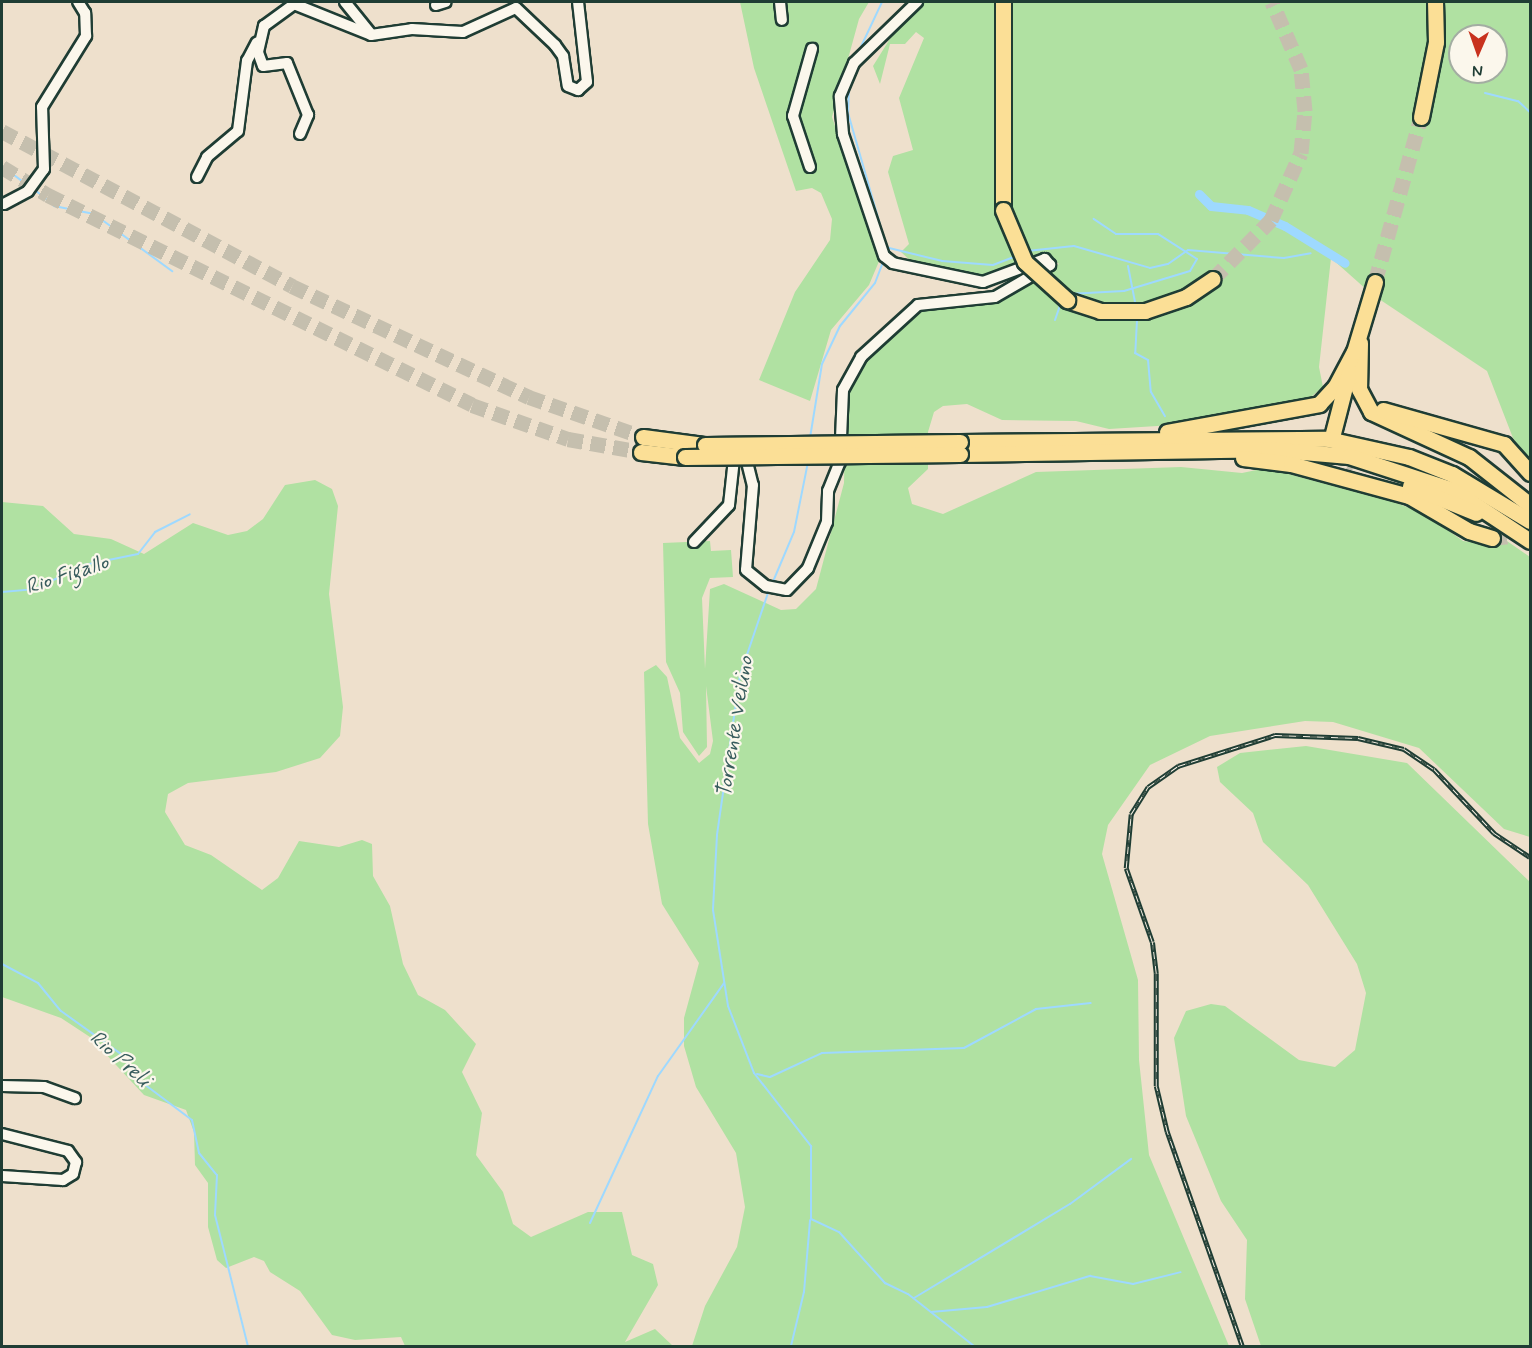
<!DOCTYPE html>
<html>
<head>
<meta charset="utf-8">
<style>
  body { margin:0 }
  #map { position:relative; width:1532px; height:1348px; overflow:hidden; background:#eee0cc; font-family:Mynerve,sans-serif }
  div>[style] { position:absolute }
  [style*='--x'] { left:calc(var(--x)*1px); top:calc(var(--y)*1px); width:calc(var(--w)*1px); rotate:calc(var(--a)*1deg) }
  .green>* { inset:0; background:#b0e1a2 }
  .stream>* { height:2px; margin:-1px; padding:0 1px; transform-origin:1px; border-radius:1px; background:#9ed9ff }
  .canal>* { height:9px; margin:-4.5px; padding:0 4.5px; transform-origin:4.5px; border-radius:4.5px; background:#9ed9ff }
  .highway-tunnel>* { height:15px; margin-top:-7.5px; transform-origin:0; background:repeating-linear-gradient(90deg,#c5bfae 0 15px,transparent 0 23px) }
  .roads { filter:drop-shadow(2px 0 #1f3d34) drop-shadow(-2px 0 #1f3d34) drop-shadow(0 2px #1f3d34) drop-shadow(0 -2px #1f3d34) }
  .minor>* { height:10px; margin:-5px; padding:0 5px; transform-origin:5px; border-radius:5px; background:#fbf7ec }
  .highway>* { height:15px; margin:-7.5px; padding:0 7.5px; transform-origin:7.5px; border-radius:7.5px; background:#fbdf96 }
  .rail>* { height:4.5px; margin-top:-2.25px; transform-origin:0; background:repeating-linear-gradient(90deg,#fbf7ec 0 7px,#1f3d34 0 14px); box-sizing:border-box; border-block:2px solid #1f3d34 }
  .bridges { filter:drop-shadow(2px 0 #1f3d34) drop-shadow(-2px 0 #1f3d34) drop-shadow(0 2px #1f3d34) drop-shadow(0 -2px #1f3d34) }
  .highway-bridge>* { height:15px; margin:-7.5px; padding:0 7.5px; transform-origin:7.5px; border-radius:7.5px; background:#fbdf96 }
  span { translate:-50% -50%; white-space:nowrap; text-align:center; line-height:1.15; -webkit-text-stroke:4.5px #fbf7ec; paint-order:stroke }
  .water-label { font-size:21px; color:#385c5d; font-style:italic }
  .frame { position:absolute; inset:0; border:3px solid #1f3d34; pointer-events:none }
  .north { position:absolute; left:1448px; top:24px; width:60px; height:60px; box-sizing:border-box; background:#fbf7ec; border:2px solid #a3ada2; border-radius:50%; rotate:182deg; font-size:16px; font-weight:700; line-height:24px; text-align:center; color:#1f3d34 }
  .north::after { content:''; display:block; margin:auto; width:21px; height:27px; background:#c8321e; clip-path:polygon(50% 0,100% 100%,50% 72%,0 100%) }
</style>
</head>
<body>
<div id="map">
  <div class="green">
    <i style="clip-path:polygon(740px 2px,869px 2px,859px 19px,832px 117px,880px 259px,869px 285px,831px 330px,810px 401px,759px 380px,795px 292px,830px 240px,832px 219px,821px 193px,812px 188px,796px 191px,754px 68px)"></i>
    <i style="clip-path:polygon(evenodd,925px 2px,1429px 2px,1429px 44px,1413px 122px,1422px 127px,1428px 123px,1445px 45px,1442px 2px,1530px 2px,1530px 466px,1513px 438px,1487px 371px,1379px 299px,1383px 282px,1370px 279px,1367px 290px,1331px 258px,1319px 367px,1323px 387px,1306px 401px,1173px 425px,1109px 429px,1076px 421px,1002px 420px,967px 404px,943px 406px,934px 412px,928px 432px,928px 469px,908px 488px,912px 504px,943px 514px,1036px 472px,1181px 467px,1242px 473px,1266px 468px,1394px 502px,1425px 514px,1463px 541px,1494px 545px,1494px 532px,1530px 557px,1530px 837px,1504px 829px,1419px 748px,1333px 722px,1305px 721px,1210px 736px,1150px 765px,1108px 825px,1102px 854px,1138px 980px,1139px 1060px,1149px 1155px,1229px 1346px,692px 1346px,705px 1306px,737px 1247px,745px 1207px,736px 1153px,696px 1087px,684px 1046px,684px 1018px,699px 963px,662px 904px,648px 824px,644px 672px,656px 665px,667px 677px,680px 738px,699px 763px,710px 754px,713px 741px,706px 686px,707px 747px,699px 756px,683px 732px,680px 693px,666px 662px,663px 543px,710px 541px,711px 551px,731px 550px,733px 577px,710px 578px,702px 598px,705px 669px,710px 589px,724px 584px,781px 610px,796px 609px,816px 589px,844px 483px,846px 395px,866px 357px,919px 310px,1007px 296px,1059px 264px,1045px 253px,985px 279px,913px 263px,901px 252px,909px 244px,888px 172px,893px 156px,913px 150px,899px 98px,924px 38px,916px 32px,905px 44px,890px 44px,880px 84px,873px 66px,901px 21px,925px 2px,1460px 36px,1496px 36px,1496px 72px,1460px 72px,1460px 36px)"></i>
    <i style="clip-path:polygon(315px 480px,332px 489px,338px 506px,329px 594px,343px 707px,340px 736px,320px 758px,276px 772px,188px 783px,168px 794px,165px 812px,185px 845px,211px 855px,262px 890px,278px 878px,299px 841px,339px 847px,362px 840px,372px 844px,373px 876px,390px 906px,403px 964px,418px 995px,445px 1010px,476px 1044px,462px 1072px,482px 1113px,476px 1155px,503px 1192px,513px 1224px,531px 1237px,588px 1212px,622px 1212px,632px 1255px,653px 1264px,658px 1285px,625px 1342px,655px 1329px,673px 1346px,405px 1346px,401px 1337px,355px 1340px,332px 1335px,300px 1291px,270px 1272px,264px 1261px,254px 1257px,226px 1268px,217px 1260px,208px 1227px,208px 1183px,195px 1165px,194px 1132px,186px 1110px,144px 1095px,90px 1037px,61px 1018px,2px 997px,2px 502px,43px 506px,74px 534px,111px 539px,144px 554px,193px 523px,228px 535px,247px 531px,263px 519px,285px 485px)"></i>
    <i style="clip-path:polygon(1306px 746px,1407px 763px,1530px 882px,1530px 1346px,1261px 1346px,1245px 1299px,1247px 1240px,1221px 1201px,1186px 1116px,1174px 1038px,1186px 1011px,1211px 1004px,1225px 1006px,1299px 1060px,1335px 1067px,1355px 1050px,1366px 993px,1357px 964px,1308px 885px,1263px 842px,1253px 813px,1220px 782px,1217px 767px,1240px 753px)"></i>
  </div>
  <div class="stream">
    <i style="--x:858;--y:53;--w:56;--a:-64.8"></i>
    <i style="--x:849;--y:88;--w:25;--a:92"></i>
    <i style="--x:848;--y:113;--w:134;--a:74"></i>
    <i style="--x:1485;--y:93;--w:34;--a:14"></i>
    <i style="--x:1518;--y:101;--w:16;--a:43"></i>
    <i style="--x:2;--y:166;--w:31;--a:37"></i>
    <i style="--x:35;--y:190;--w:25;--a:40"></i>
    <i style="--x:54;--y:206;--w:41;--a:11.3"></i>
    <i style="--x:94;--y:214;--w:97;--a:36.2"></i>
    <i style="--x:885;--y:247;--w:59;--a:13.8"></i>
    <i style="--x:942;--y:261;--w:51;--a:4.5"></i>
    <i style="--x:993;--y:265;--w:25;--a:-21"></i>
    <i style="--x:1027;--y:251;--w:47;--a:-6.1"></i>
    <i style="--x:1074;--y:246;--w:79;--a:16.1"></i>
    <i style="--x:1150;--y:268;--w:18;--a:-13"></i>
    <i style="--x:1168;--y:264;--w:24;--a:-35"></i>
    <i style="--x:1188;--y:250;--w:96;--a:4.8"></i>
    <i style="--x:1284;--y:258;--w:27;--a:-10"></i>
    <i style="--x:1128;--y:266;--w:38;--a:79"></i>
    <i style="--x:1068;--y:294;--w:56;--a:-3.1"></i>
    <i style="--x:1124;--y:291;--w:69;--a:-16.9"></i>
    <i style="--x:1190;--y:271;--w:14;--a:-60"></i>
    <i style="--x:1197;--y:259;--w:46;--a:-147.3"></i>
    <i style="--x:1158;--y:234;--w:42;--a:180"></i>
    <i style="--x:1116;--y:234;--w:27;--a:-146"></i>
    <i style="--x:1055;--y:320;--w:18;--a:-71"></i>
    <i style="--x:1137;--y:320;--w:33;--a:93"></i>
    <i style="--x:1135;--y:353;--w:15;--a:28"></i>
    <i style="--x:1148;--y:360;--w:32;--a:85"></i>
    <i style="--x:1151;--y:392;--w:28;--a:60"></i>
    <i style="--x:810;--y:438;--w:75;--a:-80.8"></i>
    <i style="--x:822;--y:364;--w:42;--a:-64.7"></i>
    <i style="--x:840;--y:326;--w:55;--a:-50.9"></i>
    <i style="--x:875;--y:283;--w:26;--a:-69"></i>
    <i style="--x:772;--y:584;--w:56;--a:-67.1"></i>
    <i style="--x:794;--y:532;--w:71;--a:-78.7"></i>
    <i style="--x:769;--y:590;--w:90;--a:108.8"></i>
    <i style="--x:740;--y:675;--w:162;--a:98.2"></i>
    <i style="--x:717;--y:835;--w:75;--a:93.1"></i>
    <i style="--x:713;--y:910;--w:97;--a:81.1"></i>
    <i style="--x:728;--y:1006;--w:72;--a:68.8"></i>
    <i style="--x:754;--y:1073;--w:93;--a:52"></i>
    <i style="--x:811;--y:1146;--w:73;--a:90"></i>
    <i style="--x:811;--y:1219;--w:31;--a:25"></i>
    <i style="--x:839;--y:1232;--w:69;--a:48"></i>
    <i style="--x:885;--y:1283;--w:25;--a:26"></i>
    <i style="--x:908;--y:1294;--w:84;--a:38.2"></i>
    <i style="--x:2;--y:592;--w:33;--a:-5"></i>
    <i style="--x:35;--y:589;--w:55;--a:-26.1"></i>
    <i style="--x:84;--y:565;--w:55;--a:-11.5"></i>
    <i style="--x:138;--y:554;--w:28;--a:-52"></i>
    <i style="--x:155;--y:532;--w:39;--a:-27"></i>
    <i style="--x:2;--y:964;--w:41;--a:27.8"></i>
    <i style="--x:38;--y:983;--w:36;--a:51"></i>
    <i style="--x:61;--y:1011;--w:74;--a:35.6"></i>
    <i style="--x:121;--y:1054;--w:33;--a:55"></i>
    <i style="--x:140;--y:1081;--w:65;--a:36.9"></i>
    <i style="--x:192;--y:1120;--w:34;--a:78"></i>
    <i style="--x:199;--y:1153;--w:28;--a:51"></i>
    <i style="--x:217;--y:1175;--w:40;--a:92.9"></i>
    <i style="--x:215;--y:1215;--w:135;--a:75.9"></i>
    <i style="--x:757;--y:1074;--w:13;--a:13"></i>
    <i style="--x:770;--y:1077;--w:57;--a:-24.8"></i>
    <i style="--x:822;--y:1053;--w:142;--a:-2"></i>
    <i style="--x:964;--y:1048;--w:82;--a:-28.4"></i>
    <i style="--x:1036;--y:1009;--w:55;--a:-6.2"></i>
    <i style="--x:590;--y:1223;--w:162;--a:-65.2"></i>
    <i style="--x:658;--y:1076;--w:114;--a:-54.6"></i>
    <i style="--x:914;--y:1298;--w:182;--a:-31.1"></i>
    <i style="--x:1070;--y:1204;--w:76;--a:-36.4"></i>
    <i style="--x:931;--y:1312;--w:56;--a:-5.1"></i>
    <i style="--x:987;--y:1307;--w:108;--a:-16.8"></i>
    <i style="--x:1090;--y:1276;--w:44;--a:10.5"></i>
    <i style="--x:1133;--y:1284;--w:49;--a:-14"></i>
    <i style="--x:791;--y:1346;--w:56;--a:-76.5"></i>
    <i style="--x:804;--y:1292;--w:72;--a:-85.2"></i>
  </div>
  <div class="canal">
    <i style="--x:1199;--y:194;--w:17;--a:45"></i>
    <i style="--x:1211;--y:206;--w:37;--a:6"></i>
    <i style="--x:1248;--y:210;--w:40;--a:23.4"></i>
    <i style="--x:1285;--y:226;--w:70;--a:31.7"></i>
  </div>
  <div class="highway-tunnel">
    <i style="--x:2;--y:131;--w:329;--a:28.1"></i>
    <i style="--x:292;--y:286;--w:262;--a:25.1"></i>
    <i style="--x:529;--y:397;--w:121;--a:19.3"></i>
    <i style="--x:2;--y:167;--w:54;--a:31.3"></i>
    <i style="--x:48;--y:195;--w:473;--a:26.3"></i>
    <i style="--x:472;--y:405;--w:102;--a:19.5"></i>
    <i style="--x:568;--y:439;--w:74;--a:10.1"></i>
    <i style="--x:1213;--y:279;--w:83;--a:-45.5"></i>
    <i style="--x:1271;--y:220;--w:73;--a:-65.9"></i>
    <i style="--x:1301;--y:153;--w:42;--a:-84.6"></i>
    <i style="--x:1305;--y:111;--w:42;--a:-95.4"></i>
    <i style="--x:1301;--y:69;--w:73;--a:-113.4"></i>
    <i style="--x:1375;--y:282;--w:171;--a:-74.4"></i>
    <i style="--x:1334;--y:448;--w:28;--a:46"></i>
    <i style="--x:1492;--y:538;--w:18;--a:-6"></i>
    <i style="--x:1510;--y:536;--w:17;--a:-36"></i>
  </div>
  <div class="roads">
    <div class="minor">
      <i style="--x:345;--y:2;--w:41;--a:50.9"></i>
      <i style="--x:780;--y:2;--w:18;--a:84"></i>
      <i style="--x:436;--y:5;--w:10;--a:-17"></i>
      <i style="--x:300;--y:134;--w:21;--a:-67"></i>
      <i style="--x:308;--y:115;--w:56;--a:-112"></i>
      <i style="--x:287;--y:63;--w:24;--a:173"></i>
      <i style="--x:263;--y:66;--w:15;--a:-110"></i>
      <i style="--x:258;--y:52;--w:27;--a:-77"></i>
      <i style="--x:264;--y:26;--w:37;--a:-36"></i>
      <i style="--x:294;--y:4;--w:83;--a:21.9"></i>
      <i style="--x:371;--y:35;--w:41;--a:-8.3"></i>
      <i style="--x:412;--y:29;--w:51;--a:3.4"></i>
      <i style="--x:463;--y:32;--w:58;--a:-24.4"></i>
      <i style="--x:516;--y:8;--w:54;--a:43.5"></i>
      <i style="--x:555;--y:45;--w:14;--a:54"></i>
      <i style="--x:563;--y:56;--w:30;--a:81"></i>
      <i style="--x:568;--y:86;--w:11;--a:22"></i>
      <i style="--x:578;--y:90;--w:12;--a:-42"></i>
      <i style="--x:587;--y:82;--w:81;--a:-96.4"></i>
      <i style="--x:810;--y:167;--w:54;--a:-108.4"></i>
      <i style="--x:793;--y:116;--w:70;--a:-74.2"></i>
      <i style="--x:197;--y:177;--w:22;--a:-63"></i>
      <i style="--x:207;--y:157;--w:40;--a:-40"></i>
      <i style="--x:238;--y:131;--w:71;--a:-82.7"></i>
      <i style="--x:247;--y:61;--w:21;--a:-62"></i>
      <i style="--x:4;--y:204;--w:27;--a:-28"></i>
      <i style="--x:28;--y:191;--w:27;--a:-54"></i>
      <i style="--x:44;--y:169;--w:62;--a:-91.8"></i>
      <i style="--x:42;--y:107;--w:84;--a:-58.2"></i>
      <i style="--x:86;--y:36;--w:23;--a:-92"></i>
      <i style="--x:85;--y:13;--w:13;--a:-122"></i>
      <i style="--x:744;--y:450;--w:36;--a:76"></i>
      <i style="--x:753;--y:485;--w:85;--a:94.7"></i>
      <i style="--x:746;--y:570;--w:26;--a:39"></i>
      <i style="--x:766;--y:586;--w:21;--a:11"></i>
      <i style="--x:787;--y:590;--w:30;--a:-46"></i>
      <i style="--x:808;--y:568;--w:50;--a:-67.6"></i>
      <i style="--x:827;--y:522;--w:31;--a:-88"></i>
      <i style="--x:828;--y:491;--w:31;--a:-68"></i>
      <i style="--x:840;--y:462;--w:72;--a:-87.6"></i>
      <i style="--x:843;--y:390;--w:38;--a:-61"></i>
      <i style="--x:861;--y:357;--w:77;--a:-42.4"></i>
      <i style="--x:918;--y:305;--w:77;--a:-5.9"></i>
      <i style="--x:995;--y:297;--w:64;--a:-30.2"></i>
      <i style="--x:1050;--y:265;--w:8;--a:-130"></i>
      <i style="--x:1045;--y:259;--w:66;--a:159.6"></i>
      <i style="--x:983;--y:282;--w:92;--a:-168.1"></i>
      <i style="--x:893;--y:263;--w:11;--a:-142"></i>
      <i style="--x:884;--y:256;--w:129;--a:-108.6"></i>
      <i style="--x:843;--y:134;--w:38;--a:-95"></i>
      <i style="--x:840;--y:96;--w:36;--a:-67"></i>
      <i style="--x:854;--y:63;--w:88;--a:-44.1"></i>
      <i style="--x:694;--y:542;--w:51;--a:-46.6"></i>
      <i style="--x:729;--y:505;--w:55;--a:-83.8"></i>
      <i style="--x:2;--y:1086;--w:42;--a:1.4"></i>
      <i style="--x:44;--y:1087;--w:33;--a:20"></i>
      <i style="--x:2;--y:1134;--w:68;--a:14.4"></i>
      <i style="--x:68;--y:1151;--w:14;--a:54"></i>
      <i style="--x:76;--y:1162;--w:12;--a:104"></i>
      <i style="--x:73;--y:1174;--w:12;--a:149"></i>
      <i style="--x:63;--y:1180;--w:61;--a:-176.2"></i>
    </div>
    <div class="highway">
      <i style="--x:1421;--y:117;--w:76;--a:-78.7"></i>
      <i style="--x:1436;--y:42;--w:40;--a:-91.4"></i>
      <i style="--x:1003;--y:210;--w:208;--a:-90"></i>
      <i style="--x:1067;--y:300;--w:35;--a:18"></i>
      <i style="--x:1100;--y:311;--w:45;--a:0"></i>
      <i style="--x:1145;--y:311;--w:43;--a:-18.9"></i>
      <i style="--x:1186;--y:297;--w:32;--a:-34"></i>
      <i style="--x:1360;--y:343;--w:46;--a:91.2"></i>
      <i style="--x:1359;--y:389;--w:26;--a:62"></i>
      <i style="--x:1371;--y:412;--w:108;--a:24.7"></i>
      <i style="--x:1469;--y:457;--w:78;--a:38.2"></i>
      <i style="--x:1383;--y:410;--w:126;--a:15.7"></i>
      <i style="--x:1504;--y:444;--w:39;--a:48"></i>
      <i style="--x:1167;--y:432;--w:155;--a:-10.4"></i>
      <i style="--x:1319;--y:404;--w:23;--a:-47"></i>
      <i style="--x:1335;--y:387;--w:40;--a:-62"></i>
      <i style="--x:1354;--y:352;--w:73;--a:-73.3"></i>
      <i style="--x:1333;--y:433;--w:60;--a:-75.5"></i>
      <i style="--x:643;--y:437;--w:63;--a:7.4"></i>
      <i style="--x:960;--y:442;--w:368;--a:-0.5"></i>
      <i style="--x:1328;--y:439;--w:83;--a:12.5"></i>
      <i style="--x:1409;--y:457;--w:46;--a:21.6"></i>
      <i style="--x:1452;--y:474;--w:91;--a:31.1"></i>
      <i style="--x:641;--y:452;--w:44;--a:6.5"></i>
      <i style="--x:960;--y:454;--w:308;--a:-0.9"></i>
      <i style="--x:1268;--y:449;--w:81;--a:4.9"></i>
      <i style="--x:1349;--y:456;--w:109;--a:18.1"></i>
      <i style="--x:1453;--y:490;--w:92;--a:33.5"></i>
      <i style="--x:1243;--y:458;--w:48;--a:7.1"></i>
      <i style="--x:1291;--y:464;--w:122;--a:15.2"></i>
      <i style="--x:1409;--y:496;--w:69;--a:30.3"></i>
      <i style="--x:1469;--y:531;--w:24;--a:17"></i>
      <i style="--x:1410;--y:486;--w:71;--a:22.2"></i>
    </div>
  </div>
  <div class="rail">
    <i style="--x:1242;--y:1346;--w:227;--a:-109.3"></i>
    <i style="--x:1167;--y:1132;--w:47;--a:-103.4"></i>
    <i style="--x:1156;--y:1086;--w:113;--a:-90"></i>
    <i style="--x:1156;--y:973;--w:31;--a:-97"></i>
    <i style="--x:1152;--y:942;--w:78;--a:-109.4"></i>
    <i style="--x:1126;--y:868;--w:54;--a:-84.7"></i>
    <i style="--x:1131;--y:814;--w:32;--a:-58"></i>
    <i style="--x:1148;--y:787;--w:37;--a:-35"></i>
    <i style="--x:1178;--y:766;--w:102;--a:-17.7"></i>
    <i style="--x:1275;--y:735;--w:83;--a:2.1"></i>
    <i style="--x:1358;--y:738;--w:47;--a:13.4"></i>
    <i style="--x:1404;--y:749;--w:36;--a:34"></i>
    <i style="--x:1434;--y:769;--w:88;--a:46.8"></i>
    <i style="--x:1494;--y:833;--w:43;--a:33.7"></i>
  </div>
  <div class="bridges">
    <div class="highway-bridge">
      <i style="--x:1003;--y:210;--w:56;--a:67.1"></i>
      <i style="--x:1025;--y:262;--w:57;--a:42.1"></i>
      <i style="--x:705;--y:445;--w:255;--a:-0.7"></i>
      <i style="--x:685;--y:457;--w:275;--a:-0.6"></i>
    </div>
  </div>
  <div class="water-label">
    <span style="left:67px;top:575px;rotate:-18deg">Rio Figallo</span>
    <span style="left:735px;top:727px;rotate:-81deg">Torrente Veilino</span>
    <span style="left:120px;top:1059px;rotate:42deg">Rio Preli</span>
  </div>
  <div class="frame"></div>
  <div class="north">N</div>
</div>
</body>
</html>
